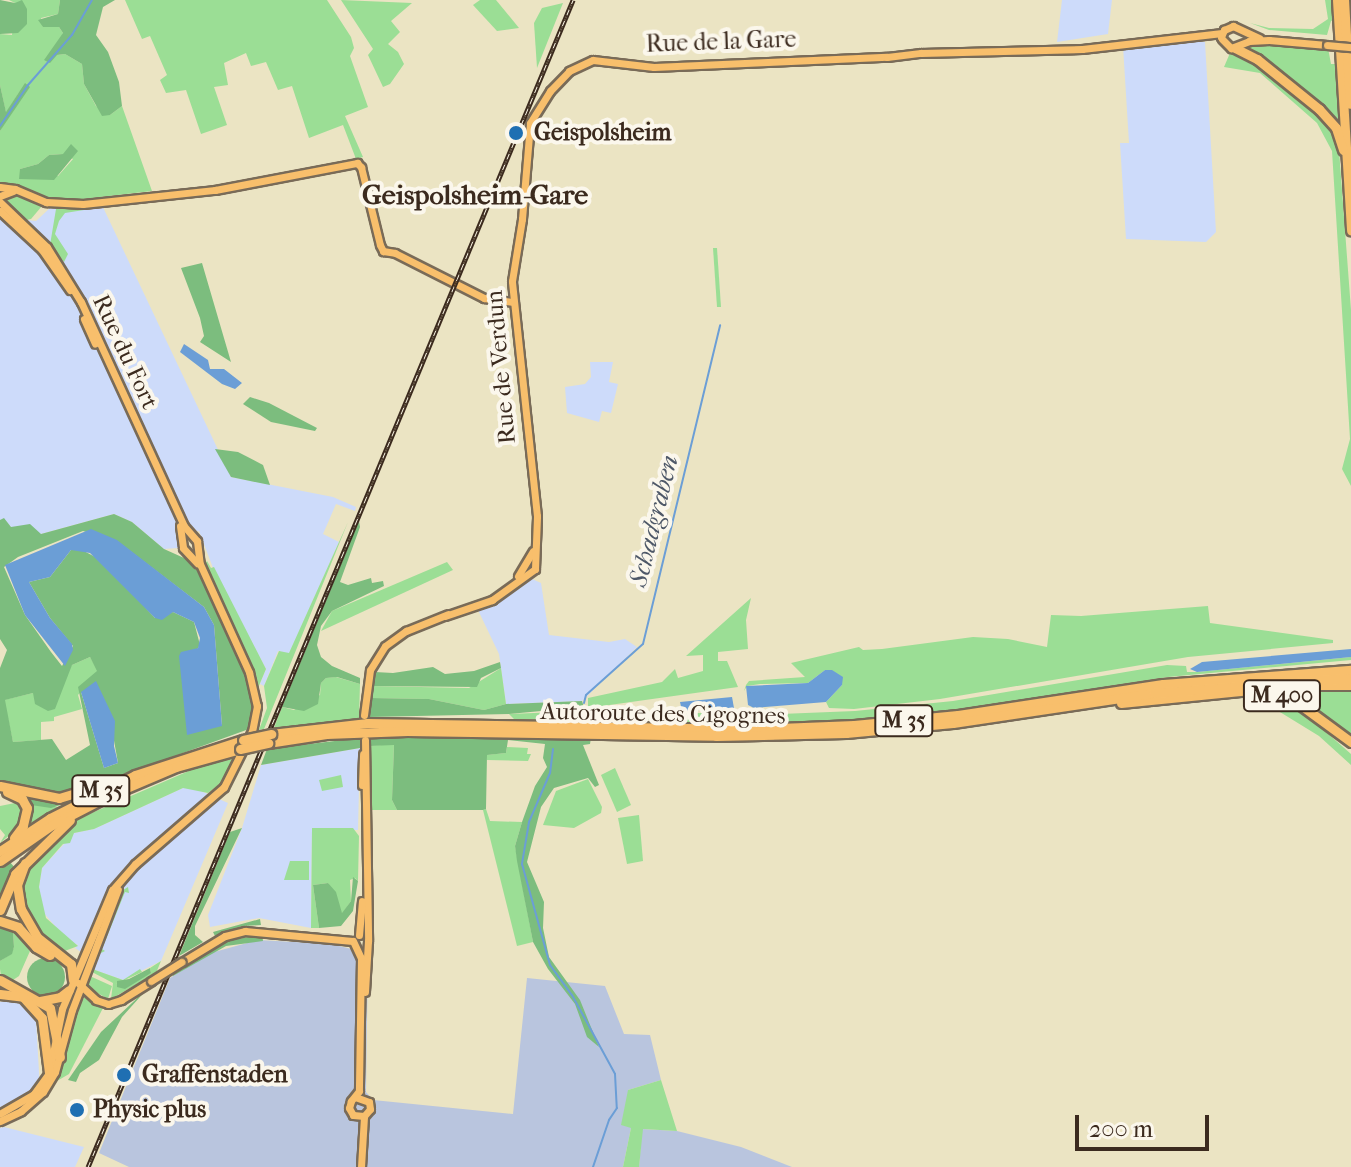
<!DOCTYPE html>
<html>
<head>
<meta charset="utf-8">
<style>
  body { margin:0 }
  #map { position:relative; width:1351px; height:1167px; overflow:hidden; background:#ebe4c3; font-family:"IM FELL French Canon",serif }
  div>[style] { position:absolute }
  [style*='--x'] { left:calc(var(--x)*1px); top:calc(var(--y)*1px); width:calc(var(--w)*1px); rotate:calc(var(--a)*1deg) }
  .built>* { inset:0; background:#cddbfa }
  .industrial>* { inset:0; background:#b9c5de }
  .green>* { inset:0; background:#9bde95 }
  .forest>* { inset:0; background:#7cbd7e }
  .round { border-radius:50% }
  .water>* { inset:0; background:#6b9ed6 }
  .stream>* { height:2px; margin:-1px; padding:0 1px; transform-origin:1px; border-radius:1px; background:#6b9ed6 }
  .roads { filter:drop-shadow(2px 0 #796b58) drop-shadow(-2px 0 #796b58) drop-shadow(0 2px #796b58) drop-shadow(0 -2px #796b58) }
  .major>* { height:7px; margin:-3.5px; padding:0 3.5px; transform-origin:3.5px; border-radius:3.5px; background:#f8bf6c }
  .highway>* { height:9px; margin:-4.5px; padding:0 4.5px; transform-origin:4.5px; border-radius:4.5px; background:#f8bf6c }
  .rail>* { height:5px; margin-top:-2.5px; transform-origin:0; background:repeating-linear-gradient(90deg,#fbf7ec 0 6px,#3b2a1e 0 12px); box-sizing:border-box; border-block:2px solid #3b2a1e }
  .bridges { filter:drop-shadow(2px 0 #796b58) drop-shadow(-2px 0 #796b58) drop-shadow(0 2px #796b58) drop-shadow(0 -2px #796b58) }
  .major-bridge>* { height:7px; margin:-3.5px; padding:0 3.5px; transform-origin:3.5px; border-radius:3.5px; background:#f8bf6c }
  .highway-bridge>* { height:9px; margin:-4.5px; padding:0 4.5px; transform-origin:4.5px; border-radius:4.5px; background:#f8bf6c }
  .dots>* { width:22px; height:22px; translate:-50% -50%; box-sizing:border-box; border:4px solid #fbf7ec; border-radius:50% }
  span { translate:-50% -50%; white-space:nowrap; text-align:center; line-height:1.15; -webkit-text-stroke:8px #fbf7ec; paint-order:stroke }
  .shield-label span { padding:2px 6px; background:#fbf7ec; border:2px solid; border-radius:6px; -webkit-text-stroke-width:0 }
  .shield-label { font-size:22px; color:#3b2a1e; font-weight:700 }
  .street-label { font-size:24px; color:#3b2a1e }
  .poi-label { font-size:24px; color:#3b2a1e; font-weight:700 }
  .left { translate:0 -50%; text-align:left }
  .water-label { font-size:26px; color:#4e5868; font-style:italic }
  .quarter-label { font-size:28px; color:#3b2a1e; font-weight:700 }
  .scale { position:absolute; left:1075px; top:1115px; width:134px; height:36px; box-sizing:border-box; border:4px solid #3b2a1e; border-top:0; padding-left:10px; font-size:24px; line-height:28px; white-space:nowrap; color:#3b2a1e; -webkit-text-stroke:6px #fbf7ec; paint-order:stroke }
</style>
</head>
<body>
<div id="map">
  <div class="built">
    <i style="clip-path:polygon(1062px 0,1112px 0,1108px 34px,1057px 42px)"></i>
    <i style="clip-path:polygon(1186px 41px,1205px 42px,1216px 232px,1206px 242px,1126px 239px,1120px 143px,1129px 143px,1123px 46px)"></i>
    <i style="clip-path:polygon(101px 203px,231px 477px,333px 497px,356px 507px,355px 511px,336px 504px,323px 534px,339px 542px,289px 654px,278px 651px,264px 686px,260px 684px,266px 669px,213px 568px,199px 531px,181px 536px,178px 548px,164px 549px,132px 522px,114px 514px,41px 534px,11px 527px,4px 519px,0 520px,0 216px,11px 224px,18px 219px,36px 221px,50px 208px)"></i>
    <i style="clip-path:polygon(590px 362px,613px 362px,609px 382px,618px 384px,611px 413px,602px 411px,599px 422px,567px 413px,565px 387px,585px 384px,591px 377px)"></i>
    <i style="clip-path:polygon(530px 578px,541px 583px,549px 635px,609px 642px,625px 639px,637px 647px,582px 701px,506px 704px,499px 654px,478px 610px,506px 596px)"></i>
    <i style="clip-path:polygon(360px 748px,358px 830px,312px 829px,311px 928px,259px 918px,210px 927px,208px 915px,242px 828px,261px 765px)"></i>
    <i style="clip-path:polygon(192px 787px,228px 803px,161px 961px,123px 980px,95px 970px,92px 954px,88px 957px,75px 948px,78px 945px,67px 940px,42px 911px,39px 887px,42px 868px,74px 833px,94px 829px,183px 788px)"></i>
    <i style="clip-path:polygon(11px 999px,25px 1006px,36px 1020px,40px 1089px,30px 1102px,0 1116px,0 1002px)"></i>
    <i style="clip-path:polygon(0 1128px,4px 1127px,84px 1147px,75px 1167px,0 1167px)"></i>
  </div>
  <div class="industrial">
    <i style="clip-path:polygon(258px 940px,331px 944px,368px 953px,366px 1092px,373px 1100px,513px 1114px,527px 978px,605px 986px,624px 1034px,650px 1035px,661px 1080px,628px 1090px,631px 1128px,623px 1167px,129px 1167px,99px 1153px,170px 978px,207px 954px)"></i>
    <i style="clip-path:polygon(642px 1129px,677px 1131px,741px 1147px,792px 1167px,639px 1167px)"></i>
  </div>
  <div class="green">
    <i style="clip-path:polygon(evenodd,9px 0,60px 0,58px 14px,41px 18px,43px 27px,59px 27px,63px 33px,57px 55px,65px 54px,82px 64px,84px 84px,96px 106px,110px 115px,122px 106px,152px 191px,58px 202px,0 185px,0 131px,20px 91px,6px 113px,0 85px,0 34px,12px 35px,15px 3px,9px 0,63px 154px,73px 159px,58px 176px,20px 169px,38px 164px,49px 155px,63px 154px)"></i>
    <i style="clip-path:polygon(125px 0,327px 0,351px 37px,354px 48px,350px 56px,368px 107px,345px 116px,363px 157px,356px 159px,343px 125px,309px 138px,292px 86px,278px 90px,266px 62px,251px 66px,246px 53px,224px 63px,228px 85px,214px 87px,227px 125px,201px 134px,186px 90px,166px 93px,160px 80px,167px 75px,150px 36px,142px 39px)"></i>
    <i style="clip-path:polygon(341px 0,412px 3px,391px 21px,400px 32px,388px 44px,398px 52px,404px 64px,390px 84px,383px 87px,368px 55px,373px 49px)"></i>
    <i style="clip-path:polygon(480px 0,496px 0,519px 28px,497px 31px,473px 5px)"></i>
    <i style="clip-path:polygon(1325px 0,1332px 0,1334px 20px,1331px 21px,1327px 35px,1269px 30px,1250px 23px,1269px 28px,1313px 29px,1328px 19px)"></i>
    <i style="clip-path:polygon(563px 3px,537px 68px,534px 23px,542px 8px)"></i>
    <i style="clip-path:polygon(1248px 43px,1328px 48px,1331px 64px,1336px 64px,1342px 136px,1241px 47px)"></i>
    <i style="clip-path:polygon(1241px 50px,1320px 115px,1332px 129px,1339px 150px,1351px 310px,1351px 486px,1342px 469px,1350px 439px,1332px 151px,1317px 123px,1260px 73px,1224px 67px,1230px 53px)"></i>
    <i style="clip-path:polygon(13px 192px,42px 206px,31px 219px,22px 221px,2px 200px)"></i>
    <i style="clip-path:polygon(84px 206px,84px 210px,65px 213px,59px 221px,55px 234px,68px 254px,64px 262px,50px 245px,56px 209px)"></i>
    <i style="clip-path:polygon(713px 248px,717px 248px,721px 307px,717px 307px)"></i>
    <i style="clip-path:polygon(348px 522px,264px 729px,259px 730px,267px 708px,264px 686px,279px 651px,289px 653px)"></i>
    <i style="clip-path:polygon(207px 561px,211px 568px,214px 567px,266px 669px,258px 688px,204px 565px)"></i>
    <i style="clip-path:polygon(447px 562px,453px 570px,321px 631px,332px 611px)"></i>
    <i style="clip-path:polygon(751px 598px,746px 620px,748px 649px,718px 652px,718px 661px,727px 661px,738px 687px,588px 708px,588px 698px,662px 682px,675px 669px,678px 678px,703px 671px,703px 655px,686px 656px)"></i>
    <i style="clip-path:polygon(1208px 606px,1210px 623px,1333px 640px,1333px 643px,1188px 657px,940px 699px,854px 709px,829px 708px,826px 702px,842px 685px,825px 670px,808px 683px,760px 684px,747px 686px,744px 691px,746px 685px,749px 681px,805px 677px,791px 663px,859px 647px,863px 650px,882px 649px,973px 637px,1008px 639px,1047px 647px,1051px 615px,1081px 616px)"></i>
    <i style="clip-path:polygon(90px 657px,98px 671px,78px 695px,82px 709px,54px 717px,54px 721px,41px 722px,41px 740px,13px 742px,4px 700px,33px 693px,72px 665px)"></i>
    <i style="clip-path:polygon(1351px 657px,1351px 660px,1168px 677px,951px 711px,842px 721px,666px 723px,659px 720px,514px 719px,509px 714px,608px 710px,756px 715px,855px 711px,953px 701px,1167px 665px,1186px 666px,1187px 672px,1197px 672px)"></i>
    <i style="clip-path:polygon(501px 668px,506px 704px,484px 710px,429px 699px,371px 698px,371px 686px,469px 688px)"></i>
    <i style="clip-path:polygon(336px 677px,360px 684px,359px 718px,274px 728px,282px 707px,294px 710px,320px 695px,321px 683px,326px 678px)"></i>
    <i style="clip-path:polygon(1303px 689px,1304px 693px,1313px 693px,1351px 689px,1351px 739px,1292px 697px,1272px 691px)"></i>
    <i style="clip-path:polygon(1280px 704px,1286px 704px,1318px 725px,1351px 754px,1351px 765px,1319px 736px,1275px 709px)"></i>
    <i style="clip-path:polygon(394px 744px,392px 800px,397px 810px,371px 810px,370px 746px)"></i>
    <i style="clip-path:polygon(507px 747px,528px 748px,527px 754px,531px 754px,528px 761px,487px 760px,486px 755px,506px 753px)"></i>
    <i style="clip-path:polygon(236px 758px,221px 783px,208px 793px,183px 788px,94px 829px,74px 833px,70px 843px,63px 844px,42px 868px,39px 887px,46px 918px,78px 946px,62px 952px,37px 935px,21px 899px,20px 883px,26px 867px,73px 821px,198px 767px)"></i>
    <i style="clip-path:polygon(615px 768px,631px 805px,617px 812px,601px 775px)"></i>
    <i style="clip-path:polygon(341px 775px,343px 787px,322px 791px,319px 780px)"></i>
    <i style="clip-path:polygon(588px 779px,602px 807px,601px 813px,574px 828px,543px 825px,556px 791px)"></i>
    <i style="clip-path:polygon(20px 802px,24px 814px,17px 829px,0 843px,5px 835px,0 829px,0 806px)"></i>
    <i style="clip-path:polygon(28px 802px,58px 807px,63px 805px,25px 828px)"></i>
    <i style="clip-path:polygon(486px 809px,490px 821px,522px 822px,515px 846px,533px 942px,517px 946px,483px 810px)"></i>
    <i style="clip-path:polygon(639px 815px,643px 861px,627px 864px,618px 818px)"></i>
    <i style="clip-path:polygon(312px 828px,353px 828px,359px 836px,358px 881px,355px 878px,350px 880px,351px 901px,342px 914px,328px 883px,313px 885px,319px 928px,311px 928px)"></i>
    <i style="clip-path:polygon(290px 861px,309px 861px,309px 880px,284px 880px)"></i>
    <i style="clip-path:polygon(128px 887px,129px 893px,125px 892px,102px 949px,105px 951px,99px 954px,120px 892px)"></i>
    <i style="clip-path:polygon(8px 926px,13px 926px,30px 951px,19px 976px,10px 982px,1px 976px,0 969px,0 961px,11px 954px,14px 947px,13px 931px)"></i>
    <i style="clip-path:polygon(95px 955px,98px 956px,93px 967px,95px 970px,123px 980px,140px 969px,142px 972px,116px 984px,151px 973px,150px 968px,161px 961px,156px 973px,111px 999px,113px 983px,90px 971px)"></i>
    <i style="clip-path:polygon(92px 977px,112px 986px,108px 999px,85px 986px,84px 981px)"></i>
    <i style="clip-path:polygon(85px 997px,103px 1008px,69px 1074px,57px 1081px,80px 1002px)"></i>
    <i style="clip-path:polygon(661px 1080px,677px 1131px,643px 1129px,639px 1167px,623px 1167px,631px 1128px,621px 1125px,628px 1090px)"></i>
  </div>
  <div class="forest">
    <i style="clip-path:polygon(0 0,15px 3px,22px 0,27px 9px,27px 24px,18px 33px,0 34px)"></i>
    <i style="clip-path:polygon(60px 0,115px 0,103px 7px,96px 35px,108px 52px,119px 82px,122px 106px,110px 115px,102px 116px,84px 84px,82px 64px,65px 54px,57px 55px,50px 63px,44px 60px,63px 33px,59px 27px,43px 27px,38px 20px,58px 14px)"></i>
    <i style="clip-path:polygon(25px 83px,30px 87px,0 131px,0 85px,6px 112px)"></i>
    <i style="clip-path:polygon(71px 144px,78px 151px,54px 180px,19px 179px,20px 169px,38px 164px,49px 155px,63px 154px)"></i>
    <i style="clip-path:polygon(202px 263px,231px 362px,200px 342px,204px 336px,200px 318px,181px 268px)"></i>
    <i style="clip-path:polygon(250px 397px,269px 403px,317px 428px,315px 431px,271px 422px,243px 404px)"></i>
    <i style="clip-path:polygon(215px 449px,238px 452px,263px 465px,270px 485px,231px 477px)"></i>
    <i style="clip-path:polygon(evenodd,114px 514px,132px 522px,164px 549px,193px 562px,246px 672px,254px 696px,249px 729px,73px 793px,59px 795px,0 782px,0 668px,7px 650px,0 639px,0 520px,4px 518px,11px 527px,30px 524px,41px 534px,114px 514px,83px 531px,117px 541px,204px 607px,214px 625px,222px 726px,186px 651px,195px 652px,200px 645px,194px 622px,173px 612px,155px 618px,101px 560px,80px 549px,71px 550px,50px 577px,29px 582px,50px 618px,73px 646px,62px 666px,51px 652px,25px 615px,4px 567px,18px 557px,83px 531px,114px 514px,90px 657px,97px 671px,78px 687px,90px 745px,66px 760px,52px 739px,13px 742px,5px 700px,33px 693px,35px 704px,48px 711px,55px 709px,72px 665px,90px 657px,114px 514px,81px 692px,113px 735px,118px 763px,104px 768px,81px 692px)"></i>
    <i style="clip-path:polygon(359px 521px,360px 527px,340px 582px,348px 585px,371px 578px,372px 583px,383px 581px,384px 586px,332px 611px,321px 626px,317px 645px,321px 657px,332px 666px,360px 678px,360px 684px,337px 677px,326px 678px,321px 683px,318px 704px,304px 711px,282px 707px)"></i>
    <i style="clip-path:polygon(500px 662px,501px 668px,481px 678px,477px 687px,371px 686px,375px 672px,393px 673px,433px 667px,445px 674px,474px 671px)"></i>
    <i style="clip-path:polygon(371px 698px,429px 699px,484px 710px,506px 704px,582px 701px,584px 707px,509px 714px,370px 717px)"></i>
    <i style="clip-path:polygon(474px 736px,591px 738px,590px 744px,583px 745px,599px 785px,595px 787px,588px 778px,554px 788px,541px 807px,527px 862px,544px 902px,543px 928px,549px 957px,580px 1000px,599px 1047px,587px 1037px,575px 1004px,548px 969px,533px 942px,517px 861px,515px 846px,522px 822px,535px 786px,547px 767px,543px 758px,545px 744px,508px 740px,506px 753px,487px 755px,486px 809px,483px 810px,397px 810px,392px 800px,394px 745px,370px 746px,371px 738px)"></i>
    <i style="clip-path:polygon(360px 738px,360px 748px,261px 765px,267px 749px)"></i>
    <i style="clip-path:polygon(20px 793px,66px 800px,67px 803px,51px 808px,31px 805px)"></i>
    <i style="clip-path:polygon(242px 828px,195px 926px,195px 935px,203px 942px,179px 956px,230px 832px)"></i>
    <i style="clip-path:polygon(9px 861px,16px 869px,0 904px,0 868px)"></i>
    <i style="clip-path:polygon(353px 877px,358px 881px,353px 911px,341px 926px,319px 928px,313px 885px,328px 883px,336px 892px,342px 913px,351px 901px)"></i>
    <i style="clip-path:polygon(260px 919px,261px 925px,244px 926px,215px 936px,213px 932px)"></i>
    <i style="clip-path:polygon(0 923px,13px 931px,14px 947px,12px 954px,0 961px)"></i>
    <i style="clip-path:polygon(262px 934px,263px 941px,226px 946px,173px 976px,172px 973px,219px 943px)"></i>
    <i class="round" style="left:27px;top:958px;width:38px;height:38px"></i>
    <i style="clip-path:polygon(150px 968px,151px 973px,125px 989px,117px 987px,117px 981px,129px 979px)"></i>
    <i style="clip-path:polygon(148px 988px,122px 1017px,99px 1060px,80px 1073px,76px 1082px,68px 1080px,101px 1032px)"></i>
  </div>
  <div class="water">
    <i style="clip-path:polygon(184px 344px,208px 360px,210px 369px,224px 369px,242px 383px,235px 389px,222px 384px,180px 352px)"></i>
    <i style="clip-path:polygon(91px 529px,117px 540px,204px 607px,214px 625px,222px 726px,187px 735px,179px 656px,181px 652px,198px 648px,200px 638px,194px 622px,173px 612px,162px 620px,155px 618px,90px 553px,71px 550px,50px 577px,29px 582px,50px 618px,72px 644px,73px 650px,65px 666px,25px 615px,5px 565px)"></i>
    <i style="clip-path:polygon(1351px 649px,1351px 657px,1197px 672px,1190px 669px,1202px 662px)"></i>
    <i style="clip-path:polygon(825px 670px,832px 670px,843px 677px,842px 685px,826px 702px,754px 708px,748px 705px,746px 686px,808px 683px)"></i>
    <i style="clip-path:polygon(96px 681px,115px 721px,114px 746px,118px 763px,104px 768px,81px 692px)"></i>
    <i style="clip-path:polygon(732px 697px,734px 708px,682px 711px,680px 702px)"></i>
  </div>
  <div class="stream">
    <i style="--x:0;--y:126;--w:50;--a:-55.7"></i>
    <i style="--x:28;--y:85;--w:67;--a:-48.7"></i>
    <i style="--x:72;--y:35;--w:40;--a:-60.3"></i>
    <i style="--x:584;--y:703;--w:8;--a:-76"></i>
    <i style="--x:586;--y:695;--w:76;--a:-41.8"></i>
    <i style="--x:643;--y:644;--w:328;--a:-76.4"></i>
    <i style="--x:553;--y:749;--w:24;--a:97"></i>
    <i style="--x:550;--y:773;--w:53;--a:113.2"></i>
    <i style="--x:529;--y:822;--w:43;--a:99.5"></i>
    <i style="--x:522;--y:864;--w:105;--a:74.5"></i>
    <i style="--x:550;--y:965;--w:37;--a:54"></i>
    <i style="--x:572;--y:995;--w:90;--a:61.4"></i>
    <i style="--x:615;--y:1074;--w:34;--a:87"></i>
    <i style="--x:617;--y:1108;--w:14;--a:124"></i>
    <i style="--x:609;--y:1120;--w:50;--a:108.8"></i>
  </div>
  <div class="roads">
    <div class="major">
      <i style="--x:1221;--y:37;--w:8;--a:-67"></i>
      <i style="--x:1224;--y:30;--w:10;--a:-24"></i>
      <i style="--x:1233;--y:26;--w:29;--a:25"></i>
      <i style="--x:1222;--y:39;--w:13;--a:45"></i>
      <i style="--x:1231;--y:48;--w:19;--a:-21"></i>
      <i style="--x:1249;--y:41;--w:20;--a:-3"></i>
      <i style="--x:1269;--y:40;--w:58;--a:4.9"></i>
      <i style="--x:0;--y:187;--w:15;--a:8"></i>
      <i style="--x:15;--y:189;--w:34;--a:23"></i>
      <i style="--x:46;--y:202;--w:37;--a:3"></i>
      <i style="--x:83;--y:204;--w:133;--a:-6.1"></i>
      <i style="--x:215;--y:190;--w:145;--a:-10.8"></i>
      <i style="--x:357;--y:163;--w:6;--a:45"></i>
      <i style="--x:361;--y:167;--w:80;--a:76.3"></i>
      <i style="--x:0;--y:196;--w:14;--a:-21"></i>
      <i style="--x:0;--y:202;--w:65;--a:43.8"></i>
      <i style="--x:47;--y:247;--w:65;--a:58.3"></i>
      <i style="--x:81;--y:302;--w:247;--a:65.3"></i>
      <i style="--x:184;--y:526;--w:20;--a:49"></i>
      <i style="--x:197;--y:541;--w:23;--a:83"></i>
      <i style="--x:200;--y:564;--w:119;--a:65.6"></i>
      <i style="--x:249;--y:672;--w:35;--a:77"></i>
      <i style="--x:257;--y:706;--w:25;--a:101"></i>
      <i style="--x:252;--y:731;--w:63;--a:116.6"></i>
      <i style="--x:224;--y:787;--w:118;--a:139.1"></i>
      <i style="--x:135;--y:864;--w:35;--a:131"></i>
      <i style="--x:112;--y:890;--w:129;--a:112.8"></i>
      <i style="--x:62;--y:1009;--w:65;--a:101.5"></i>
      <i style="--x:49;--y:1073;--w:26;--a:126"></i>
      <i style="--x:34;--y:1094;--w:39;--a:150"></i>
      <i style="--x:0;--y:211;--w:57;--a:42.9"></i>
      <i style="--x:42;--y:250;--w:49;--a:55"></i>
      <i style="--x:380;--y:245;--w:7;--a:63"></i>
      <i style="--x:383;--y:251;--w:12;--a:9"></i>
      <i style="--x:395;--y:253;--w:100;--a:26.8"></i>
      <i style="--x:484;--y:298;--w:28;--a:8"></i>
      <i style="--x:84;--y:319;--w:27;--a:66"></i>
      <i style="--x:180;--y:526;--w:22;--a:82"></i>
      <i style="--x:183;--y:548;--w:21;--a:47"></i>
      <i style="--x:518;--y:576;--w:29;--a:-59"></i>
      <i style="--x:445;--y:616;--w:50;--a:-18.8"></i>
      <i style="--x:492;--y:600;--w:53;--a:-35.8"></i>
      <i style="--x:535;--y:569;--w:53;--a:-87.8"></i>
      <i style="--x:537;--y:516;--w:236;--a:-96.1"></i>
      <i style="--x:512;--y:281;--w:63;--a:-80.8"></i>
      <i style="--x:522;--y:219;--w:96;--a:-85.2"></i>
      <i style="--x:530;--y:123;--w:38;--a:-58"></i>
      <i style="--x:550;--y:91;--w:28;--a:-46"></i>
      <i style="--x:569;--y:71;--w:26;--a:-25"></i>
      <i style="--x:593;--y:60;--w:61;--a:6.5"></i>
      <i style="--x:654;--y:67;--w:233;--a:-2.5"></i>
      <i style="--x:887;--y:57;--w:34;--a:-7"></i>
      <i style="--x:921;--y:53;--w:161;--a:-1.4"></i>
      <i style="--x:1082;--y:49;--w:141;--a:-6.5"></i>
      <i style="--x:364;--y:715;--w:45;--a:-82.4"></i>
      <i style="--x:370;--y:670;--w:28;--a:-58"></i>
      <i style="--x:385;--y:646;--w:26;--a:-36"></i>
      <i style="--x:406;--y:631;--w:45;--a:-22"></i>
      <i style="--x:365;--y:740;--w:201;--a:89.1"></i>
      <i style="--x:368;--y:941;--w:51;--a:93.4"></i>
      <i style="--x:362;--y:785;--w:31;--a:-88"></i>
      <i style="--x:359;--y:935;--w:34;--a:-85"></i>
      <i style="--x:182;--y:962;--w:50;--a:-31.2"></i>
      <i style="--x:225;--y:936;--w:21;--a:-14"></i>
      <i style="--x:245;--y:931;--w:108;--a:5.3"></i>
      <i style="--x:353;--y:941;--w:19;--a:65"></i>
      <i style="--x:361;--y:958;--w:133;--a:90.9"></i>
      <i style="--x:359;--y:1091;--w:13;--a:129"></i>
      <i style="--x:351;--y:1101;--w:7;--a:106"></i>
      <i style="--x:349;--y:1108;--w:8;--a:60"></i>
      <i style="--x:353;--y:1115;--w:11;--a:5"></i>
      <i style="--x:364;--y:1116;--w:9;--a:-49"></i>
      <i style="--x:370;--y:1109;--w:7;--a:-98"></i>
      <i style="--x:369;--y:1102;--w:15;--a:-160"></i>
      <i style="--x:78;--y:983;--w:25;--a:43"></i>
      <i style="--x:96;--y:1000;--w:13;--a:18"></i>
      <i style="--x:108;--y:1004;--w:14;--a:-17"></i>
      <i style="--x:121;--y:1000;--w:36;--a:-32"></i>
      <i style="--x:0;--y:1121;--w:23;--a:-25"></i>
      <i style="--x:21;--y:1111;--w:29;--a:-41"></i>
      <i style="--x:43;--y:1092;--w:23;--a:-59"></i>
      <i style="--x:55;--y:1072;--w:64;--a:-74.7"></i>
      <i style="--x:72;--y:1010;--w:129;--a:-69.2"></i>
      <i style="--x:361;--y:1167;--w:51;--a:-86.6"></i>
    </div>
    <div class="highway">
      <i style="--x:1337;--y:0;--w:231;--a:86.5"></i>
      <i style="--x:1344;--y:0;--w:104;--a:86.7"></i>
      <i style="--x:1235;--y:48;--w:25;--a:27"></i>
      <i style="--x:1257;--y:59;--w:80;--a:38.9"></i>
      <i style="--x:1319;--y:109;--w:25;--a:48"></i>
      <i style="--x:1336;--y:128;--w:23;--a:72"></i>
      <i style="--x:1320;--y:685;--w:31;--a:0"></i>
      <i style="--x:1262;--y:693;--w:37;--a:16"></i>
      <i style="--x:1298;--y:703;--w:66;--a:36.3"></i>
      <i style="--x:1121;--y:703;--w:150;--a:-5.7"></i>
      <i style="--x:271;--y:734;--w:97;--a:-6.5"></i>
      <i style="--x:367;--y:723;--w:384;--a:0.9"></i>
      <i style="--x:751;--y:729;--w:103;--a:-2.2"></i>
      <i style="--x:854;--y:725;--w:104;--a:-5.5"></i>
      <i style="--x:958;--y:715;--w:207;--a:-8.6"></i>
      <i style="--x:1163;--y:684;--w:189;--a:-4.3"></i>
      <i style="--x:268;--y:743;--w:59;--a:-8.8"></i>
      <i style="--x:326;--y:734;--w:81;--a:-2.1"></i>
      <i style="--x:407;--y:731;--w:309;--a:0.9"></i>
      <i style="--x:716;--y:736;--w:130;--a:-1.3"></i>
      <i style="--x:846;--y:733;--w:107;--a:-5.3"></i>
      <i style="--x:953;--y:723;--w:203;--a:-8.5"></i>
      <i style="--x:1154;--y:693;--w:198;--a:-4.4"></i>
      <i style="--x:0;--y:786;--w:60;--a:11.5"></i>
      <i style="--x:59;--y:798;--w:45;--a:-16.8"></i>
      <i style="--x:7;--y:792;--w:17;--a:25"></i>
      <i style="--x:22;--y:799;--w:10;--a:61"></i>
      <i style="--x:27;--y:808;--w:18;--a:103"></i>
      <i style="--x:23;--y:826;--w:15;--a:127"></i>
      <i style="--x:0;--y:851;--w:60;--a:-33.4"></i>
      <i style="--x:50;--y:818;--w:95;--a:-26.8"></i>
      <i style="--x:135;--y:775;--w:114;--a:-18"></i>
      <i style="--x:0;--y:861;--w:63;--a:-34.7"></i>
      <i style="--x:52;--y:825;--w:68;--a:-27.3"></i>
      <i style="--x:112;--y:794;--w:69;--a:-22.9"></i>
      <i style="--x:176;--y:767;--w:66;--a:-15.7"></i>
      <i style="--x:25;--y:863;--w:23;--a:110"></i>
      <i style="--x:17;--y:885;--w:24;--a:81"></i>
      <i style="--x:21;--y:909;--w:32;--a:60"></i>
      <i style="--x:37;--y:937;--w:43;--a:38.5"></i>
      <i style="--x:71;--y:964;--w:16;--a:83"></i>
      <i style="--x:0;--y:910;--w:39;--a:-67"></i>
      <i style="--x:15;--y:874;--w:77;--a:-44.5"></i>
      <i style="--x:0;--y:921;--w:19;--a:18"></i>
      <i style="--x:18;--y:927;--w:27;--a:48"></i>
      <i style="--x:36;--y:947;--w:16;--a:30"></i>
      <i style="--x:0;--y:980;--w:57;--a:29.2"></i>
      <i style="--x:50;--y:1008;--w:50;--a:78.5"></i>
      <i style="--x:0;--y:994;--w:23;--a:7"></i>
      <i style="--x:23;--y:997;--w:28;--a:48"></i>
      <i style="--x:42;--y:1018;--w:55;--a:82.7"></i>
      <i style="--x:40;--y:1001;--w:20;--a:-11"></i>
      <i style="--x:60;--y:997;--w:11;--a:-38"></i>
    </div>
  </div>
  <div class="rail">
    <i style="--x:88;--y:1167;--w:1264;--a:-67.43"></i>
  </div>
  <div class="bridges">
    <div class="major-bridge">
      <i style="--x:1327;--y:45;--w:24;--a:5"></i>
      <i style="--x:151;--y:981;--w:36;--a:-32"></i>
    </div>
    <div class="highway-bridge">
      <i style="--x:243;--y:740;--w:29;--a:-12"></i>
      <i style="--x:240;--y:749;--w:29;--a:-12"></i>
    </div>
  </div>
  <div class="dots">
    <i style="left:516px;top:133px;background:#1f6fb2"></i>
    <i style="left:124px;top:1075px;background:#1f6fb2"></i>
    <i style="left:77px;top:1110px;background:#1f6fb2"></i>
  </div>
  <div class="shield-label">
    <span style="left:1282px;top:696px">M 400</span>
    <span style="left:904px;top:721px">M 35</span>
    <span style="left:101px;top:791px">M 35</span>
  </div>
  <div class="street-label">
    <span style="left:721px;top:42px;rotate:-2deg">Rue de la Gare</span>
    <span style="left:125px;top:352px;rotate:65deg">Rue du Fort</span>
    <span style="left:501px;top:367px;rotate:-95deg">Rue de Verdun</span>
    <span style="left:663px;top:714px;rotate:1deg">Autoroute des Cigognes</span>
  </div>
  <div class="poi-label">
    <span class="left" style="left:534px;top:133px">Geispolsheim</span>
    <span class="left" style="left:142px;top:1075px">Graffenstaden</span>
    <span class="left" style="left:93px;top:1110px">Physic plus</span>
  </div>
  <div class="water-label">
    <span style="left:654px;top:521px;rotate:-76deg">Schadgraben</span>
  </div>
  <div class="quarter-label">
    <span style="left:475px;top:195px">Geispolsheim-Gare</span>
  </div>
  <div class="scale">200 m</div>
</div>
</body>
</html>
